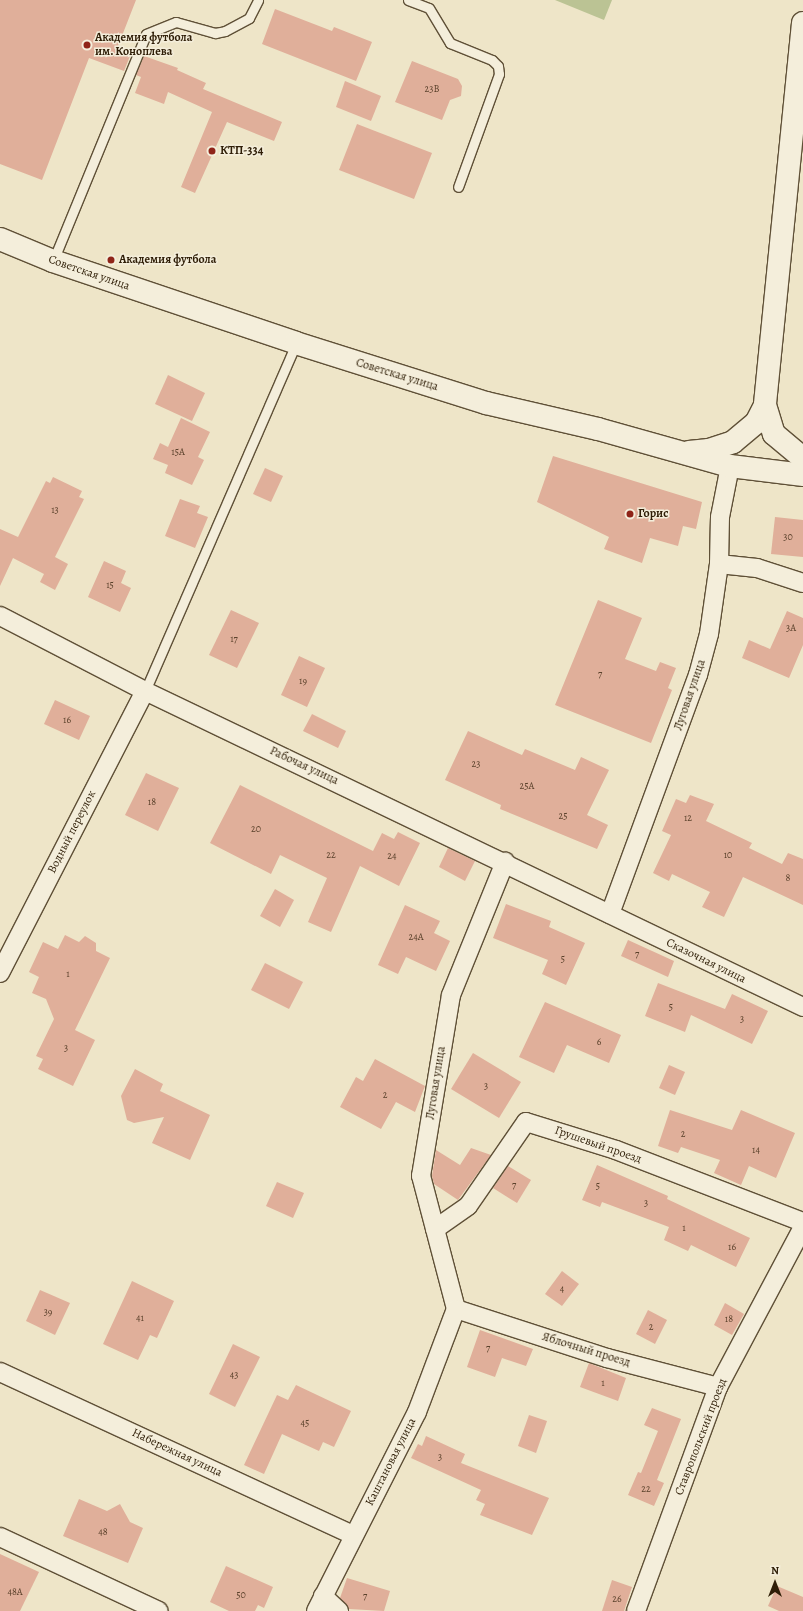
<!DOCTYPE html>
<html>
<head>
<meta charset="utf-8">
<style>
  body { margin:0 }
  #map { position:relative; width:803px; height:1611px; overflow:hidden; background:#eee5c8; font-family:Alegreya,serif }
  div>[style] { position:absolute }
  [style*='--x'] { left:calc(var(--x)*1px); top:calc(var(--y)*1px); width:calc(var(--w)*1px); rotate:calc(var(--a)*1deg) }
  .green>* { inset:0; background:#bbc394 }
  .building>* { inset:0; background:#e0af9a }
  .roads { filter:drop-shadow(1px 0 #5f5037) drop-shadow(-1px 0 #5f5037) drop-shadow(0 1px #5f5037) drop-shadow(0 -1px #5f5037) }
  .service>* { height:9px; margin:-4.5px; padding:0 4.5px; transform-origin:4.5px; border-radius:4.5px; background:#f4eedb }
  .minor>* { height:18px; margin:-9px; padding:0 9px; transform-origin:9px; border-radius:9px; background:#f4eedb }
  .secondary>* { height:22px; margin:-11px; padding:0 11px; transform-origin:11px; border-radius:11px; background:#f4eedb }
  .dots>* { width:11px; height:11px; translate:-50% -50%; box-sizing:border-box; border:2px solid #f4eedb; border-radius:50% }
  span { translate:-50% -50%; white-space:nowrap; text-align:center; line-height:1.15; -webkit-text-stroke:3px #f4eedb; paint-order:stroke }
  .number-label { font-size:10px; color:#5b422c }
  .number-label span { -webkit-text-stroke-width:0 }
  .poi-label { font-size:12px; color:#2f1e07; font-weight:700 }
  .left { translate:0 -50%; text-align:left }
  .street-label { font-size:12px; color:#2f1e07 }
  .north { position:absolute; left:755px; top:1563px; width:40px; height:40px; -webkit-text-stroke:3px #f4eedb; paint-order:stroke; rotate:0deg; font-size:11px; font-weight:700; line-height:16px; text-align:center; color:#2f1e07 }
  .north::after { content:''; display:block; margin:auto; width:14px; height:18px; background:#2f1e07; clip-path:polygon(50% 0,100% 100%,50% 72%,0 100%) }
</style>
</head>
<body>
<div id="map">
  <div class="green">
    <i style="clip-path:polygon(555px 0,612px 0,604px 20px)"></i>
  </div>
  <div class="building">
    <i style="clip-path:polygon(0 0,136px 0,118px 46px,132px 51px,124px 71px,89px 58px,42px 180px,0 164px)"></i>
    <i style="clip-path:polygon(275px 9px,332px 31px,334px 27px,372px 42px,356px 81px,262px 44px)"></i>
    <i style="clip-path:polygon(144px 56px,178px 68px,177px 70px,206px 83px,203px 89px,282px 122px,274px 141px,227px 122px,195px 193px,181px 187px,212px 112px,168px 92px,164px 104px,135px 93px,141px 77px,136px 75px)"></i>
    <i style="clip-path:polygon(412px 61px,458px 79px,462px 86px,461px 96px,450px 100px,442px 120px,395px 102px)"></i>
    <i style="clip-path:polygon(345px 81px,381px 96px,371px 121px,336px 107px)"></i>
    <i style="clip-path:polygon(357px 124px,432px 153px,414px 199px,339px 170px)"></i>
    <i style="clip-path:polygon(168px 375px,205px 393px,192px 421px,155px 404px)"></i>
    <i style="clip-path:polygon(181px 418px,210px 432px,198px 457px,204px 460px,192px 485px,165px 473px,168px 465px,153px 459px,160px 443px,168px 447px)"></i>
    <i style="clip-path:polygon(553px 456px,702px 502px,696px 529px,683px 526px,678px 546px,650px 538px,642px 563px,604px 549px,609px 537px,537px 502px)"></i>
    <i style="clip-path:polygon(265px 468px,283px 476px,271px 502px,253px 494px)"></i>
    <i style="clip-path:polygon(53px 477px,82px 491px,79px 497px,84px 499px,55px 557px,68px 564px,55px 590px,40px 582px,44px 574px,13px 558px,0 586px,0 529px,18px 537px,46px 481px,50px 483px)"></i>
    <i style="clip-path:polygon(180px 499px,200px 506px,197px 513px,208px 517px,195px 548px,165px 536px)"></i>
    <i style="clip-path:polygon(775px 517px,803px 520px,803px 557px,771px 554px)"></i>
    <i style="clip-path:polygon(104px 561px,126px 571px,121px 583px,131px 588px,120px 612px,88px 597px)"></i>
    <i style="clip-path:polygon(598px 600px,642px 618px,625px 659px,656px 671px,660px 662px,676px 668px,668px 688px,672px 690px,651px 743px,555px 705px)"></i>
    <i style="clip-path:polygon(231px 610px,259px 623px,237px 668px,209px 655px)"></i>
    <i style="clip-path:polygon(787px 611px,803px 618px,803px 645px,789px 678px,742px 658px,749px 640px,770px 649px)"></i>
    <i style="clip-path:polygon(299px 656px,325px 668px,307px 707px,281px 695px)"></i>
    <i style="clip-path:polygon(55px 700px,90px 716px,79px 740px,44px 724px)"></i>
    <i style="clip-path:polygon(312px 714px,346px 731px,338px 748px,303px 731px)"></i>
    <i style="clip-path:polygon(468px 731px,522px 755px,525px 749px,575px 770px,581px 757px,609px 770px,587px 815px,608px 825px,597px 849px,500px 809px,501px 805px,445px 780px)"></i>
    <i style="clip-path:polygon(146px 773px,179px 788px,158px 831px,125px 815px)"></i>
    <i style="clip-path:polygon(240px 785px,373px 851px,382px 833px,394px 839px,398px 832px,420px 843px,399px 886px,360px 866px,331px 932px,308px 922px,327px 878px,280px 855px,271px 874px,210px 843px)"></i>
    <i style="clip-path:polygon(690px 795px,714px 804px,706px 821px,752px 843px,749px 848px,782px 864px,788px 853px,803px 859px,803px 905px,743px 877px,724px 917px,702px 907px,710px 892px,672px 874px,669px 881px,653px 873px,671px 835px,662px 831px,676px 799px,686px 803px)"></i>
    <i style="clip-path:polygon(448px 848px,475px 861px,465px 881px,439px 867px)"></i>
    <i style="clip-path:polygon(275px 889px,294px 900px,280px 927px,260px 916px)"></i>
    <i style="clip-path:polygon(506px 904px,551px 921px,549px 927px,585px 943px,566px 985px,542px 974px,548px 960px,493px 938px)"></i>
    <i style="clip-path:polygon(405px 905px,440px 921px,434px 933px,450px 941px,436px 971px,406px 957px,398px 974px,378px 965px)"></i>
    <i style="clip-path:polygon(65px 935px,79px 942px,85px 936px,96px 943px,96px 951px,110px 958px,75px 1030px,95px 1040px,73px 1086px,38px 1069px,43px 1059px,36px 1056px,54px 1019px,46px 999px,32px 993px,39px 977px,29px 972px,43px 942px,58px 949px)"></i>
    <i style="clip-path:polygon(628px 940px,674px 961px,668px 977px,621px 956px)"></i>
    <i style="clip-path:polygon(265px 963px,303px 982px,289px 1009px,251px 990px)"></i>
    <i style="clip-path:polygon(658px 983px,725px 1009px,732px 994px,768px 1011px,752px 1044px,691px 1015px,685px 1032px,645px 1016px)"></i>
    <i style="clip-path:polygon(545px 1002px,621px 1035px,609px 1063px,567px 1045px,554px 1073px,519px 1057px)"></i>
    <i style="clip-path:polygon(473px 1053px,521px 1082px,499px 1118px,451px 1089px)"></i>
    <i style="clip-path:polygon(375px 1059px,425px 1086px,415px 1112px,396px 1102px,381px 1129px,340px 1107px,356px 1077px,363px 1081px)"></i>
    <i style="clip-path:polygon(669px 1065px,685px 1072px,675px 1095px,659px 1088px)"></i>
    <i style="clip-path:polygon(135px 1069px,163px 1084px,160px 1091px,210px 1115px,190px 1160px,152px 1143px,164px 1117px,134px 1123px,127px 1120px,121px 1096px)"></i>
    <i style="clip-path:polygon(670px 1110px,732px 1130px,741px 1110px,795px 1133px,776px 1178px,749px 1166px,741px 1185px,714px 1173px,720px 1160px,681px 1147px,678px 1153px,658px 1146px)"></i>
    <i style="clip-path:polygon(471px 1148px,491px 1155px,458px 1200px,434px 1184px,432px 1176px,436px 1150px,460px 1165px)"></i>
    <i style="clip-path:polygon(597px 1165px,668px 1196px,667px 1199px,750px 1238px,736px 1267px,691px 1245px,688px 1251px,664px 1240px,669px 1227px,602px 1202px,600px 1207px,582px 1200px)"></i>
    <i style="clip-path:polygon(508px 1166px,531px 1180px,517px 1203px,493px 1188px)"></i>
    <i style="clip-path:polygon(277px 1182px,304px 1193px,293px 1218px,266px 1206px)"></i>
    <i style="clip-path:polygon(562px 1271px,579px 1284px,562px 1306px,545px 1294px)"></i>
    <i style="clip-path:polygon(132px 1281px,174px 1301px,157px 1338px,150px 1335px,138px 1360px,103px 1344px)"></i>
    <i style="clip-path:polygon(40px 1290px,70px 1303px,55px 1335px,26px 1321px)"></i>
    <i style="clip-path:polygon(725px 1303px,744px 1314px,732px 1335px,714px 1325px)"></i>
    <i style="clip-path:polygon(648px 1310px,667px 1320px,655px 1344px,636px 1334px)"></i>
    <i style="clip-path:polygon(480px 1330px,533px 1349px,526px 1366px,502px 1358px,495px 1377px,467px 1367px)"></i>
    <i style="clip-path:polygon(233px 1344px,260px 1357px,235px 1407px,209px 1394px)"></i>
    <i style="clip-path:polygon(589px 1363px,626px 1378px,618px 1401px,580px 1387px)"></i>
    <i style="clip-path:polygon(296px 1385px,351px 1411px,334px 1447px,323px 1442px,319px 1451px,282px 1434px,264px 1474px,244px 1465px,277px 1395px,288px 1400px)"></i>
    <i style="clip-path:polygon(652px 1408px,681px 1419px,657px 1480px,664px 1483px,654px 1506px,628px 1495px,638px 1472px,641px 1473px,658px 1431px,644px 1425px)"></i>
    <i style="clip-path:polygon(529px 1415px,547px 1421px,536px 1453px,518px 1446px)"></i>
    <i style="clip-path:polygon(426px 1436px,465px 1454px,461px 1463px,549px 1498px,532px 1535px,480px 1515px,485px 1504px,476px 1500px,481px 1490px,411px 1458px,418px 1444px,422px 1446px)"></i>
    <i style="clip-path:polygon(79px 1499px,107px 1511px,120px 1504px,130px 1522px,143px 1528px,128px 1563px,63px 1536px)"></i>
    <i style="clip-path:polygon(0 1554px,39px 1572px,20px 1611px,0 1611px)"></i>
    <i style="clip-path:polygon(226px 1566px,273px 1587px,264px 1608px,258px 1605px,255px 1611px,229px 1611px,210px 1602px)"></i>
    <i style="clip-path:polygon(347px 1578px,390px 1591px,384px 1611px,349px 1609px,340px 1598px)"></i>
    <i style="clip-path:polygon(612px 1580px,632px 1587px,624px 1611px,602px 1611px)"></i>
    <i style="clip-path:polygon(777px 1586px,803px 1597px,803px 1611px,779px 1611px,768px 1606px)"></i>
  </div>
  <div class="roads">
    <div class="service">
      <i style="--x:408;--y:0;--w:22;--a:21"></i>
      <i style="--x:429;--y:8;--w:41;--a:59"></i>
      <i style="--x:450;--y:43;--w:45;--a:22"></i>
      <i style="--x:492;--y:60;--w:8;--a:45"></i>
      <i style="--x:498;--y:66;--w:8;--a:83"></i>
      <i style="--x:499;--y:74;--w:120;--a:109.9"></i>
      <i style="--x:53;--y:261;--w:245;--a:-67.7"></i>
      <i style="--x:146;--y:34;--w:32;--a:-22"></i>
      <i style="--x:176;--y:22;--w:41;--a:15.8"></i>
      <i style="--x:215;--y:33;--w:10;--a:-11"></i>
      <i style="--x:225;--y:31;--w:27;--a:-28"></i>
      <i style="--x:249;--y:18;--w:20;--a:-63"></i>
      <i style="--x:145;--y:691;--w:379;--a:-66.5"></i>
    </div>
    <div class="minor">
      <i style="--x:719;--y:564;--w:38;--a:6"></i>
      <i style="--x:757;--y:568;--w:48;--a:18.1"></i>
      <i style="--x:0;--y:616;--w:163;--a:27.3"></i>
      <i style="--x:145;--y:691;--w:730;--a:25.65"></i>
      <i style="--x:610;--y:914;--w:255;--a:-69.8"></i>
      <i style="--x:698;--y:675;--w:42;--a:-75"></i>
      <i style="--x:709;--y:634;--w:71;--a:-81.9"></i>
      <i style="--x:719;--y:564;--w:47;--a:-88.8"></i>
      <i style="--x:720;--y:517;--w:52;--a:-78.9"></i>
      <i style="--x:0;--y:973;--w:317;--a:-62.8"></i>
      <i style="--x:435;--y:1229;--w:40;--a:-34.9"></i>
      <i style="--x:468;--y:1206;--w:102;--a:-55.4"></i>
      <i style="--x:526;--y:1122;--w:94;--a:17.3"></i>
      <i style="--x:616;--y:1150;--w:200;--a:21.1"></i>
      <i style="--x:456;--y:1309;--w:138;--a:-104.7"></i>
      <i style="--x:421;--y:1176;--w:183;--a:-80.6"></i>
      <i style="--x:451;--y:995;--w:144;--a:-67.9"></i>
      <i style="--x:456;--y:1309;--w:159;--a:18"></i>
      <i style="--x:607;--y:1358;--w:115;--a:14.6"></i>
      <i style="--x:0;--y:1372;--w:389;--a:24.8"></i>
      <i style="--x:0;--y:1537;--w:175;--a:25"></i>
      <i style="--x:323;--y:1596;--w:22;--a:43"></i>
      <i style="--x:316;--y:1611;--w:223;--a:-63.1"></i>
      <i style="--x:417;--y:1412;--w:110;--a:-69.3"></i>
      <i style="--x:636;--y:1611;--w:239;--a:-69.9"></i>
      <i style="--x:718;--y:1387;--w:181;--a:-62"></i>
    </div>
    <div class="secondary">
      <i style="--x:803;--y:23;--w:384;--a:95.7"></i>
      <i style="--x:765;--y:405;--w:30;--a:73"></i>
      <i style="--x:774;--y:434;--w:38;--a:40"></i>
      <i style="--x:0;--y:239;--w:57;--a:22.5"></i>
      <i style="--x:53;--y:261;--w:256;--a:18.6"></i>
      <i style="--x:296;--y:343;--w:199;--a:17.5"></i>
      <i style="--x:486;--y:403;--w:115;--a:13.1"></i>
      <i style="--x:598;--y:429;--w:137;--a:15.7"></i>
      <i style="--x:730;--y:466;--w:74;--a:7"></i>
      <i style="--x:689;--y:452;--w:20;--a:-6"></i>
      <i style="--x:709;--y:450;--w:25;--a:-18"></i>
      <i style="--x:733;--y:442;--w:30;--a:-40"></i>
      <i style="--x:756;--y:423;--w:20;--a:-63"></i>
    </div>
  </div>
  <div class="dots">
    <i style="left:87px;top:45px;background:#8f2418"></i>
    <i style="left:212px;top:151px;background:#8f2418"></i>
    <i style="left:111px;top:260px;background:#8f2418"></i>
    <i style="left:630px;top:514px;background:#8f2418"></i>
  </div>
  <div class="number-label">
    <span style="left:432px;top:89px">23В</span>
    <span style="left:178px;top:452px">15А</span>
    <span style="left:55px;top:510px">13</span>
    <span style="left:788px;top:537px">30</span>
    <span style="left:110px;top:585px">15</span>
    <span style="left:791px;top:628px">3А</span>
    <span style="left:234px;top:639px">17</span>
    <span style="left:600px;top:674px">7</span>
    <span style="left:303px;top:681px">19</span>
    <span style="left:67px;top:720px">16</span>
    <span style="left:476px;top:764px">23</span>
    <span style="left:527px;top:786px">25А</span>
    <span style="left:152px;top:802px">18</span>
    <span style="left:563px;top:816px">25</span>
    <span style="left:688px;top:818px">12</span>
    <span style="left:256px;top:829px">20</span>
    <span style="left:331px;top:855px">22</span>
    <span style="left:728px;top:855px">10</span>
    <span style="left:392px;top:856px">24</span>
    <span style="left:788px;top:878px">8</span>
    <span style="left:416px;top:937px">24А</span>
    <span style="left:637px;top:954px">7</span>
    <span style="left:563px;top:959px">5</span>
    <span style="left:68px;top:974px">1</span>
    <span style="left:671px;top:1007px">5</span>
    <span style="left:742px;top:1019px">3</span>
    <span style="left:599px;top:1042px">6</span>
    <span style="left:66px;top:1048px">3</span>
    <span style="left:486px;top:1086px">3</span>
    <span style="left:385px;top:1095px">2</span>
    <span style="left:683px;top:1134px">2</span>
    <span style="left:756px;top:1150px">14</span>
    <span style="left:514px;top:1185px">7</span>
    <span style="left:598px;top:1186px">5</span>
    <span style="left:646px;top:1203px">3</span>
    <span style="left:684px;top:1228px">1</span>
    <span style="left:732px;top:1247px">16</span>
    <span style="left:562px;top:1289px">4</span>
    <span style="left:48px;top:1312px">39</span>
    <span style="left:140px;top:1318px">41</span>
    <span style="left:729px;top:1319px">18</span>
    <span style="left:651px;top:1327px">2</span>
    <span style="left:488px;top:1348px">7</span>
    <span style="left:234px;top:1375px">43</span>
    <span style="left:603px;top:1383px">1</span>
    <span style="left:305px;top:1423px">45</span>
    <span style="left:440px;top:1457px">3</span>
    <span style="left:646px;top:1489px">22</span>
    <span style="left:103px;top:1532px">48</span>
    <span style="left:15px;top:1592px">48А</span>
    <span style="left:241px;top:1595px">50</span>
    <span style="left:365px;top:1596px">7</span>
    <span style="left:617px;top:1599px">26</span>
  </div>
  <div class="poi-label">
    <span class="left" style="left:95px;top:45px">Академия футбола<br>им. Коноплева</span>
    <span class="left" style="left:220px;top:151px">КТП-334</span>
    <span class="left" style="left:119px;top:260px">Академия футбола</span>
    <span class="left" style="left:638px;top:514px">Горис</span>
  </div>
  <div class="street-label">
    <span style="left:89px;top:273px;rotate:19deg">Советская улица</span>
    <span style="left:397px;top:375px;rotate:17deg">Советская улица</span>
    <span style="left:690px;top:695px;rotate:-71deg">Луговая улица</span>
    <span style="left:304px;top:766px;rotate:25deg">Рабочая улица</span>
    <span style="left:72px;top:832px;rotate:-63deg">Водный переулок</span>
    <span style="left:706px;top:961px;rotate:26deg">Сказочная улица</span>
    <span style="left:436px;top:1083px;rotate:-81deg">Луговая улица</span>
    <span style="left:598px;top:1145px;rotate:19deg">Грушевый проезд</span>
    <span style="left:586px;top:1350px;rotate:17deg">Яблочный проезд</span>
    <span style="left:701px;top:1437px;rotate:-69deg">Ставропольский проезд</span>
    <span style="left:177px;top:1453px;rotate:25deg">Набережная улица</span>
    <span style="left:391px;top:1462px;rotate:-63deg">Каштановая улица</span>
  </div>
  <div class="north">N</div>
</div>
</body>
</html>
